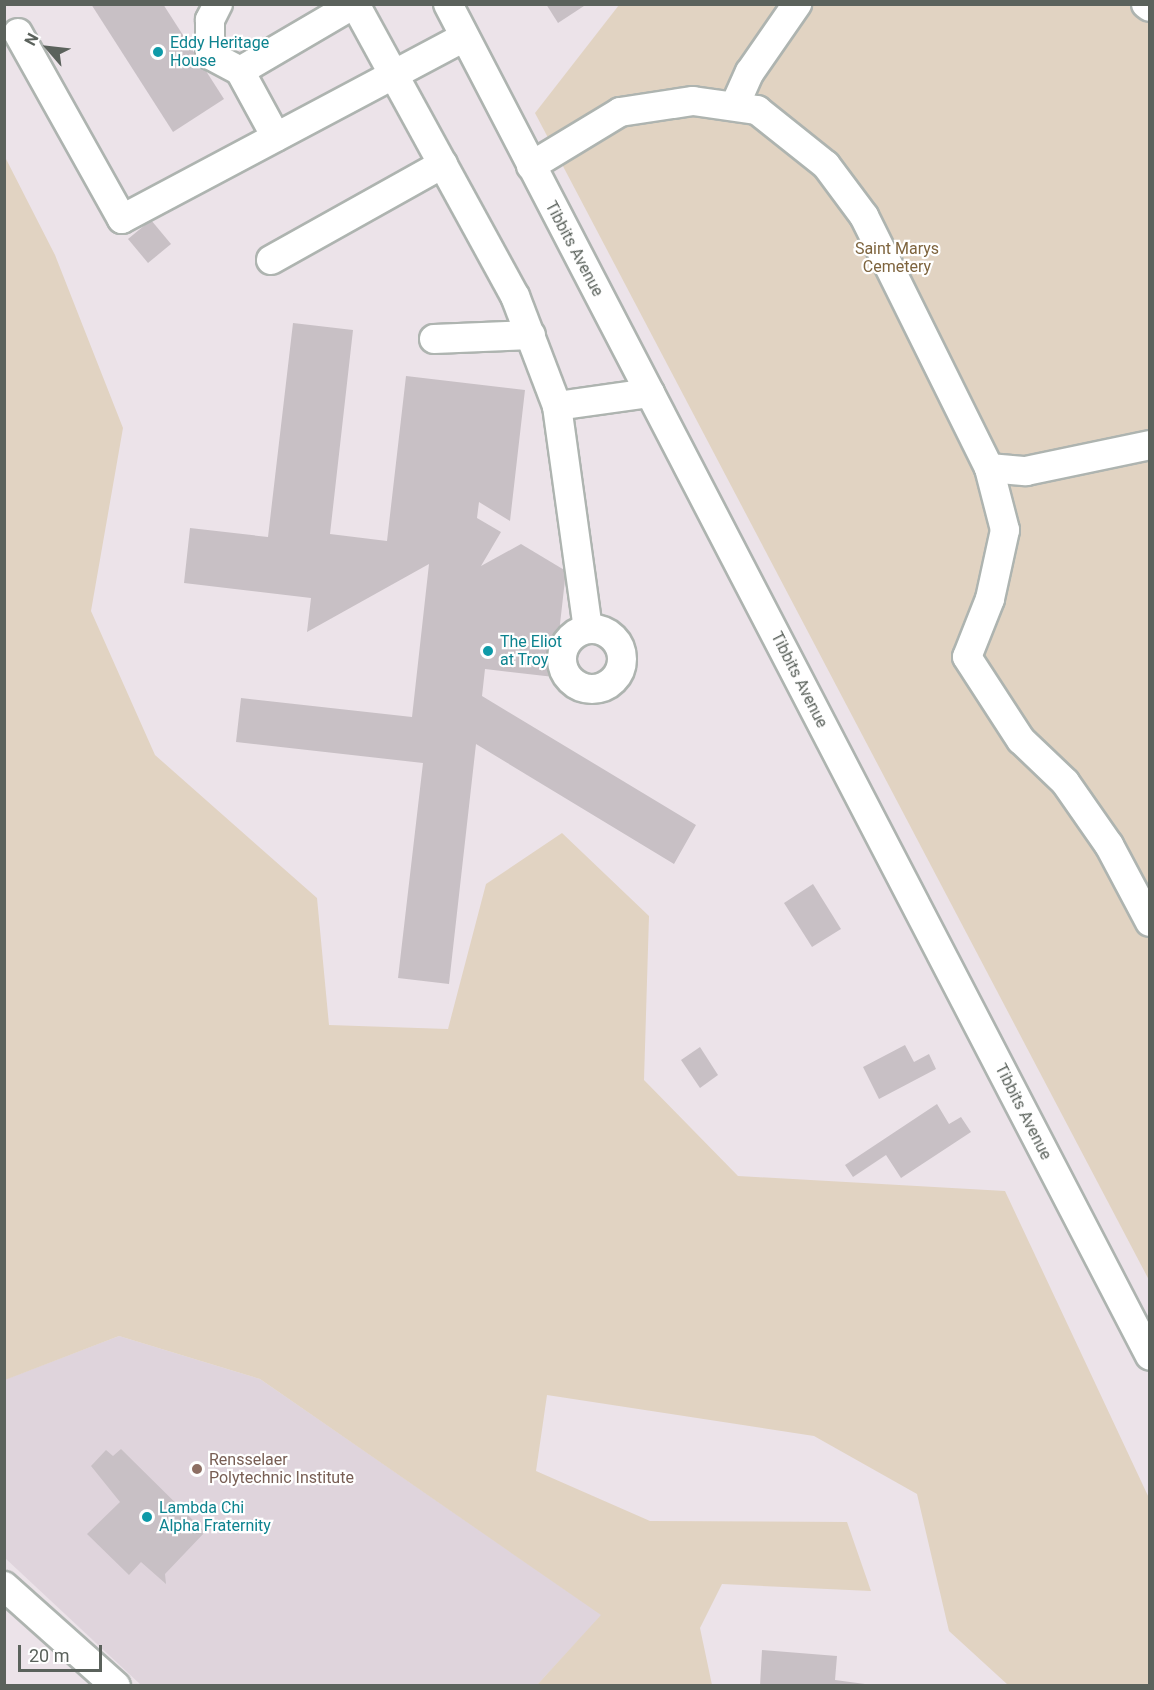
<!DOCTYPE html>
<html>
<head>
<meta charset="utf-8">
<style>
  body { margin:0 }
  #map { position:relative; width:1154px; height:1690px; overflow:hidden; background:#ece3e9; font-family:Roboto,sans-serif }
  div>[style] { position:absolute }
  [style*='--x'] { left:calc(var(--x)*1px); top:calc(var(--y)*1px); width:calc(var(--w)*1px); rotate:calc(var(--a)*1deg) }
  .education>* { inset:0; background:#dfd4dc }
  .green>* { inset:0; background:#e1d3c2 }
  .building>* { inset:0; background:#c8c0c5 }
  .roads { filter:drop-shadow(2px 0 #aeb4b0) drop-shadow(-2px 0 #aeb4b0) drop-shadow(0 2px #aeb4b0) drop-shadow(0 -2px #aeb4b0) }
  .minor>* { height:28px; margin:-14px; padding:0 14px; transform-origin:14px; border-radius:14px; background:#fff }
  .minor>.ring { margin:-14px; padding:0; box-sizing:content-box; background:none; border:28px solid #fff; border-radius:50% }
  .dots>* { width:16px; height:16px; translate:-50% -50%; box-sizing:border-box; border:3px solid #fff; border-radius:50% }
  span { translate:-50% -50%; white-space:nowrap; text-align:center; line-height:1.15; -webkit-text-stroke:4.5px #fff; paint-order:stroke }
  .culture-label { font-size:16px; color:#0d838f }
  .left { translate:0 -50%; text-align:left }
  .street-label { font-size:16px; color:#5b625c }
  .park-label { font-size:16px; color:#7e643e }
  .education-label { font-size:16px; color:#785e54 }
  .frame { position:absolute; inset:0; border:6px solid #5b625c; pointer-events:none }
  .north { position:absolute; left:18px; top:18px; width:60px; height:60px; -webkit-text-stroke:4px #fff; paint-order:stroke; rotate:298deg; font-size:16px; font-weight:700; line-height:24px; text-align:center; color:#5b625c }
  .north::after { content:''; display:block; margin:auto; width:21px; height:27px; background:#5b625c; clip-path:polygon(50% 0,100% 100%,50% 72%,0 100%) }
  .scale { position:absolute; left:18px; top:1645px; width:84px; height:27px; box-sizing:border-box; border:3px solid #5b625c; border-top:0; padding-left:8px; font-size:18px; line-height:21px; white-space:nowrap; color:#5b625c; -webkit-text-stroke:4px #fff; paint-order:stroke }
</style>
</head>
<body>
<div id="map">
  <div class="education">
    <i style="clip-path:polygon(119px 1336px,260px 1379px,602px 1615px,537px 1685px,141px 1685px,5px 1558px,4px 1380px)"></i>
  </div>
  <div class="green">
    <i style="clip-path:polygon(619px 5px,1149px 5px,1149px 1280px,535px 113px)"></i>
    <i style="clip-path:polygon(5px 157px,55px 255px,123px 428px,91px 611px,155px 755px,317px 898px,329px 1025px,448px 1029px,486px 884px,562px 833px,649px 916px,644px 1080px,738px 1176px,1005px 1191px,1149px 1498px,1149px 1685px,1008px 1685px,949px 1631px,917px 1494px,814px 1436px,547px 1395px,536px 1471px,650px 1521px,847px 1522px,871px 1591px,722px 1584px,700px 1628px,712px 1685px,537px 1685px,601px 1615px,260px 1379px,119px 1336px,5px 1380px)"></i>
  </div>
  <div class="building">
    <i style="clip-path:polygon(91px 4px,163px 4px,224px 99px,173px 132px)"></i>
    <i style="clip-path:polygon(546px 4px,587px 4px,558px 23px)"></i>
    <i style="clip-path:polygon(151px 220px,171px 244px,148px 263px,128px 239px)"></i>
    <i style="clip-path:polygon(293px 323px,353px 330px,330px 534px,387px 541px,406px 376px,525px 390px,510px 521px,479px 502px,477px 518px,501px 532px,481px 566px,521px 544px,566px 571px,554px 677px,485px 669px,482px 696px,696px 825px,674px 864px,476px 744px,449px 984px,398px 978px,423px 763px,236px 742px,241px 698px,412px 717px,429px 564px,307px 632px,311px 598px,184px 583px,190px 528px,268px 537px)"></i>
    <i style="clip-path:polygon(813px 884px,841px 929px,812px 947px,784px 903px)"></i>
    <i style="clip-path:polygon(905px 1045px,914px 1062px,929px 1054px,936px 1069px,879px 1099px,863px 1067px)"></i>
    <i style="clip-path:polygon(700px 1047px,718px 1075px,700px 1088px,681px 1060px)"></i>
    <i style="clip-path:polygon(937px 1104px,949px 1124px,961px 1117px,971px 1132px,901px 1178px,886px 1155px,853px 1177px,845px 1165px)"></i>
    <i style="clip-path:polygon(121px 1449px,205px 1532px,165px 1574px,166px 1584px,141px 1562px,129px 1575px,87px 1534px,120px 1502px,91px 1466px,106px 1450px,113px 1456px)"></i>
    <i style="clip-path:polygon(762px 1650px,837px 1656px,835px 1680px,880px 1686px,760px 1686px)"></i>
  </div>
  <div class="roads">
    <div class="minor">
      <i style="--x:218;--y:4;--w:18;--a:117"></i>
      <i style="--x:210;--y:20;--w:35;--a:90"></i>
      <i style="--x:210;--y:55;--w:34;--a:28"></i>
      <i style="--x:240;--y:71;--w:75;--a:61.4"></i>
      <i style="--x:355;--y:4;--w:333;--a:61.3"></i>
      <i style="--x:515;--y:296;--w:118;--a:69.1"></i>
      <i style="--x:557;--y:406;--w:94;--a:-8"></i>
      <i style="--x:448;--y:4;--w:1523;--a:62.56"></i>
      <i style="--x:1146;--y:4;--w:5;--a:37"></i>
      <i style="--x:18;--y:33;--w:213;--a:60.8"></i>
      <i style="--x:122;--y:219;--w:387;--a:-28"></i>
      <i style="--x:240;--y:71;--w:132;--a:-30.4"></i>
      <i style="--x:735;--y:105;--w:36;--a:-66"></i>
      <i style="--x:750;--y:72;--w:83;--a:-55.3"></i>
      <i style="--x:531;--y:166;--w:104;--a:-31.2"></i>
      <i style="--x:620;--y:112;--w:74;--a:-8.6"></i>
      <i style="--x:693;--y:101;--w:65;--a:8"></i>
      <i style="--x:757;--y:110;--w:88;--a:38.6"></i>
      <i style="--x:826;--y:165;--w:64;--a:53.3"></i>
      <i style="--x:864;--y:216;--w:281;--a:63.6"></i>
      <i style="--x:989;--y:468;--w:64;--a:75.5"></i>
      <i style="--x:1005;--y:530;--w:71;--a:102.3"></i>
      <i style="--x:990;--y:599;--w:62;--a:111.6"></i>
      <i style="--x:967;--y:657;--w:99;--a:57"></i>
      <i style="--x:1021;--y:740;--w:61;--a:43.7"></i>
      <i style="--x:1065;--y:782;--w:77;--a:55.1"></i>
      <i style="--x:1109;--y:845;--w:87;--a:62"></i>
      <i style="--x:271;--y:260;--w:197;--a:-29.2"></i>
      <i style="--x:434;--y:339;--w:97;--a:-2.4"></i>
      <i style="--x:557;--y:406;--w:225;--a:82.1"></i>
      <i style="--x:989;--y:468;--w:37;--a:5"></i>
      <i style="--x:1026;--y:471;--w:127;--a:-11.8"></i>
      <i class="ring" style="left:562px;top:629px;width:32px;height:32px"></i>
      <i style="--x:4;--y:1586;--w:150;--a:41.8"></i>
    </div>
  </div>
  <div class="dots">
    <i style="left:158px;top:52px;background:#0f9aa8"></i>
    <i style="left:488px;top:651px;background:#0f9aa8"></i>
    <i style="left:197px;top:1469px;background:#8d6e63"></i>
    <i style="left:147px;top:1517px;background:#0f9aa8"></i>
  </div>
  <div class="culture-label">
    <span class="left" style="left:170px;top:52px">Eddy Heritage<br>House</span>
    <span class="left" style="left:500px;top:651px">The Eliot<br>at Troy</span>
    <span class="left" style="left:159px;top:1517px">Lambda Chi<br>Alpha Fraternity</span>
  </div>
  <div class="street-label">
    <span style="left:574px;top:249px;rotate:62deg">Tibbits Avenue</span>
    <span style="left:799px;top:680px;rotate:63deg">Tibbits Avenue</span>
    <span style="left:1023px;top:1112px;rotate:63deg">Tibbits Avenue</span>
  </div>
  <div class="park-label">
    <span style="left:897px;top:258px">Saint Marys<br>Cemetery</span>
  </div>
  <div class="education-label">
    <span class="left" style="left:209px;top:1469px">Rensselaer<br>Polytechnic Institute</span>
  </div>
  <div class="frame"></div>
  <div class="north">N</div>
  <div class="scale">20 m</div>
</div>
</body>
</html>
